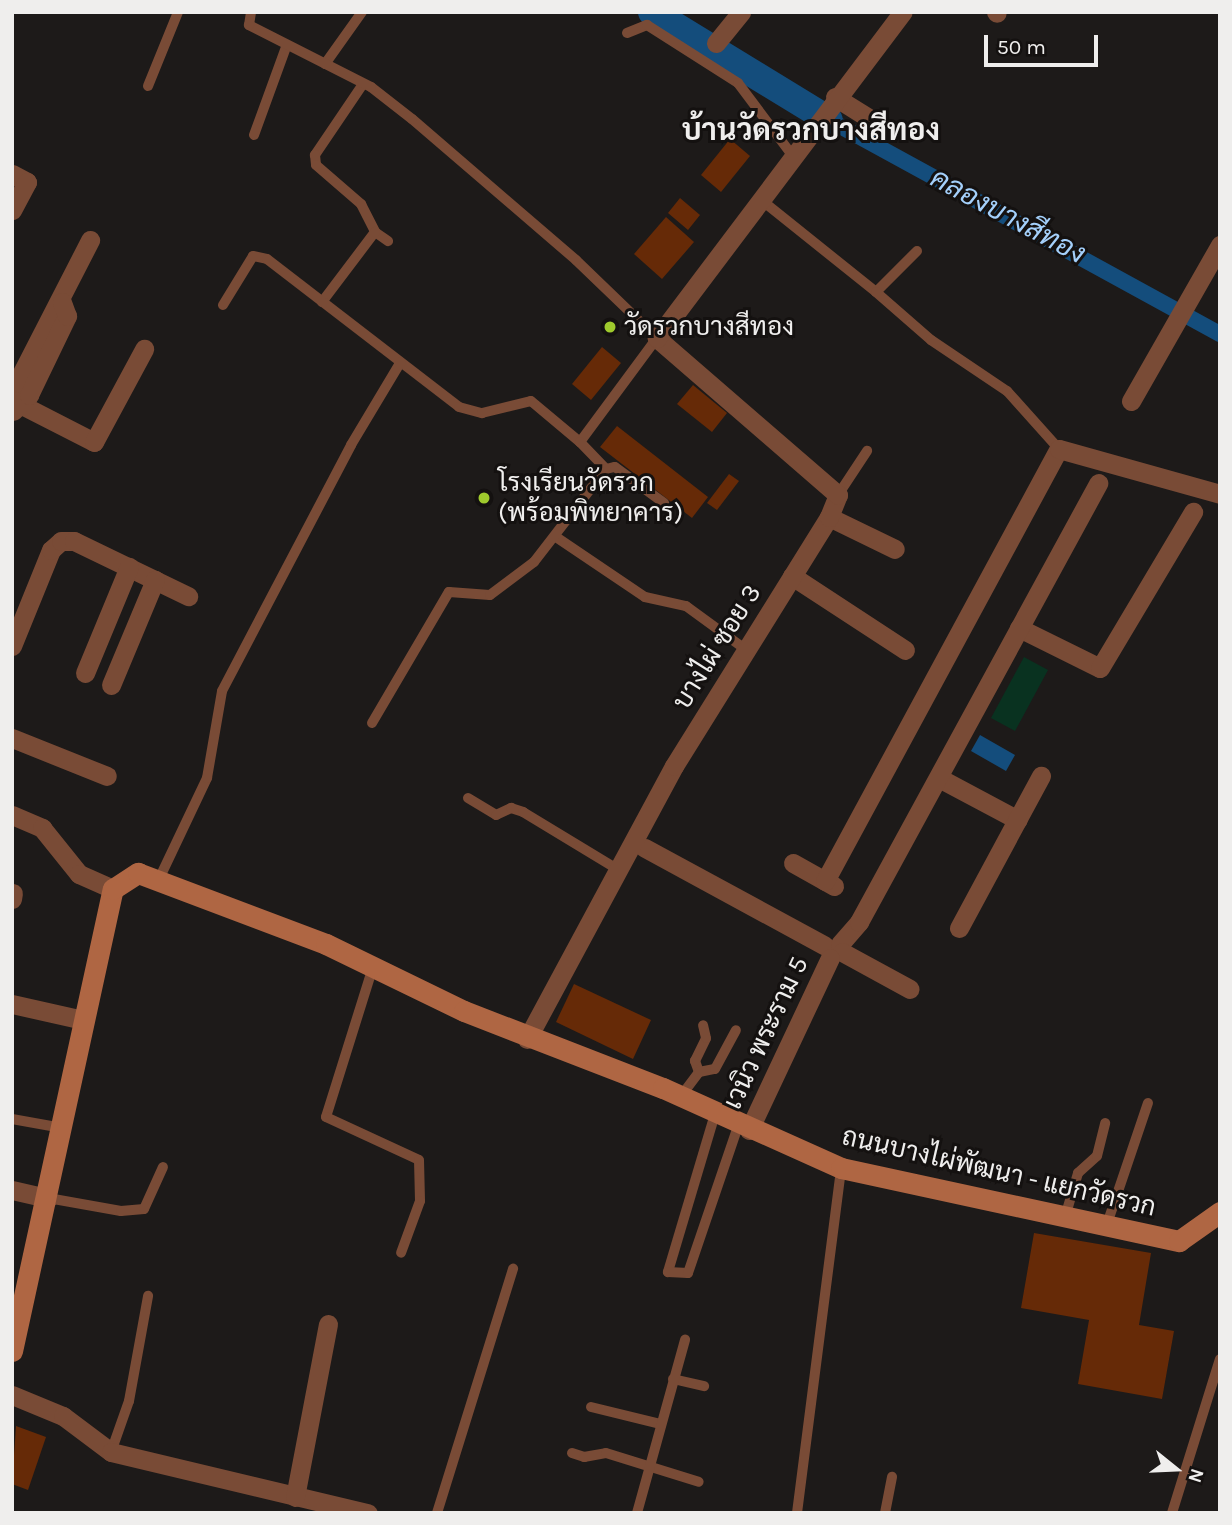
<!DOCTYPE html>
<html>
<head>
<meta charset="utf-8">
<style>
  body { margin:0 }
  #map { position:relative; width:1232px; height:1525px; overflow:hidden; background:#1d1a19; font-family:Karla,Sarabun,sans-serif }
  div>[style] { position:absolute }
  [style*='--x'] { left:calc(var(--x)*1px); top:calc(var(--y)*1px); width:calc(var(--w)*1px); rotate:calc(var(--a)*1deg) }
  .green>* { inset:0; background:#093220 }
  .water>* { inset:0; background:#144d7c }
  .canal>* { height:16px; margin:-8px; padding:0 8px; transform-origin:8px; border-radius:8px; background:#144d7c }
  .river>* { height:28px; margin:-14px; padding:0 14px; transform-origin:14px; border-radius:14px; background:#144d7c }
  .building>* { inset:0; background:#662a07 }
  .lane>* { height:10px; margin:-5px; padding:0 5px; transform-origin:5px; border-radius:5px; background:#794b36 }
  .street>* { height:19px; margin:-9.5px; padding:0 9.5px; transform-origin:9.5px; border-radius:9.5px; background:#794b36 }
  .secondary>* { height:21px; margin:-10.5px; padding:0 10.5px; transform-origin:10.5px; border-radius:10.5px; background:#af6643 }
  .dots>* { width:19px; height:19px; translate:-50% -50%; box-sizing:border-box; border:4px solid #141110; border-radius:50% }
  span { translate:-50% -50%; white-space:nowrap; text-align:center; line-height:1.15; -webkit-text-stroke:6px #141110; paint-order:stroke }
  .poi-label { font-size:26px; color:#efeeed }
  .left { translate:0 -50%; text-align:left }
  .street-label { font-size:26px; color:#efeeed }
  .water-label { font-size:28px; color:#a4d0fb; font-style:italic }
  .quarter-label { font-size:30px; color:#efeeed; font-weight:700 }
  .frame { position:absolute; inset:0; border:14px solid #efeeed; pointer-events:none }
  .north { position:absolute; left:1141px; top:1434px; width:70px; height:70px; -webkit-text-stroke:5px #141110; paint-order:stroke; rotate:108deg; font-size:19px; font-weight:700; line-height:28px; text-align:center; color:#efeeed }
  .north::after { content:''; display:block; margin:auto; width:24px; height:32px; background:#efeeed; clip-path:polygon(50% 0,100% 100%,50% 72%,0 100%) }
  .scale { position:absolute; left:984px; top:35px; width:114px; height:32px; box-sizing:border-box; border:4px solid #efeeed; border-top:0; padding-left:9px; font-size:21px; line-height:24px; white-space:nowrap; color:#efeeed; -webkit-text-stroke:5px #141110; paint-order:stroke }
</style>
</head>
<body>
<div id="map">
  <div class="green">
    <i style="clip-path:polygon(1024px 657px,1048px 670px,1015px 731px,991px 718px)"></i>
  </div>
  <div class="water">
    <i style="clip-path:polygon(980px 735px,1015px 755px,1006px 771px,971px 751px)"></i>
  </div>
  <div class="canal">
    <i style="--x:829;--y:120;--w:446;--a:28.7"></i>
  </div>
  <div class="river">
    <i style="--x:652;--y:12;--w:207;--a:31.4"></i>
  </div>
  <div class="building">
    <i style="clip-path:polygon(730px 139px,750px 156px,721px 192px,701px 175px)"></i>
    <i style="clip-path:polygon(680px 198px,700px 215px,688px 230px,668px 213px)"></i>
    <i style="clip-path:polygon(666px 217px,694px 242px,662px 279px,634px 254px)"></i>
    <i style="clip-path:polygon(602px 347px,621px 363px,591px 400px,572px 384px)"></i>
    <i style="clip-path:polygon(693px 385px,727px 413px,712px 432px,677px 404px)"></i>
    <i style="clip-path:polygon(617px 426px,708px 497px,692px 518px,600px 447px)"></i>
    <i style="clip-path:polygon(729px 474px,739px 481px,717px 510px,707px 503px)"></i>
    <i style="clip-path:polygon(574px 984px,651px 1020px,633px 1059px,556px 1022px)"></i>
    <i style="clip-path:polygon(1034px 1233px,1151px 1253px,1139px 1325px,1174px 1331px,1162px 1399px,1078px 1384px,1089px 1320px,1021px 1308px)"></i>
    <i style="clip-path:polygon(16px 1426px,46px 1437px,28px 1490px,12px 1484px)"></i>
  </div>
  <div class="lane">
    <i style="--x:627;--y:33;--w:22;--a:-22"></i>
    <i style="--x:647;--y:25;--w:108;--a:32.5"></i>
    <i style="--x:738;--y:83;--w:90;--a:53.1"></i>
    <i style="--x:325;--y:64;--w:64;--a:-54.6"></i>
    <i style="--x:363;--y:84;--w:86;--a:124.1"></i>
    <i style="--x:315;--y:155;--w:10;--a:84"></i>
    <i style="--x:316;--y:165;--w:60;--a:40.9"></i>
    <i style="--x:361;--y:204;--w:31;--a:63"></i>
    <i style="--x:375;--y:232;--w:16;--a:35"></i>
    <i style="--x:148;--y:86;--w:80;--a:-67.9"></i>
    <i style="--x:254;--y:135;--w:94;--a:-70"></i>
    <i style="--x:760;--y:199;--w:149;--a:38.7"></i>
    <i style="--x:876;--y:292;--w:58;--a:-45"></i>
    <i style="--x:876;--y:292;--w:73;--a:41.1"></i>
    <i style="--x:931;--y:340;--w:92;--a:33.9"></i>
    <i style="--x:1007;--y:391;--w:78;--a:48.1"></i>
    <i style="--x:322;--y:302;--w:88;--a:-52.9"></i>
    <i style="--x:223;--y:305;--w:57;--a:-58.5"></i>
    <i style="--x:253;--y:256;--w:14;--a:12"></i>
    <i style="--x:267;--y:259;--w:242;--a:37.6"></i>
    <i style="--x:459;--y:407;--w:24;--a:15"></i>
    <i style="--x:482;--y:413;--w:50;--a:-13.8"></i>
    <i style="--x:531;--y:401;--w:64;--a:39.9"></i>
    <i style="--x:580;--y:442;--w:129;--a:-53.5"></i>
    <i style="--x:657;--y:338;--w:112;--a:-136.1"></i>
    <i style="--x:576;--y:260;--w:216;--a:-139.3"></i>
    <i style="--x:412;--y:119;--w:52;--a:-142"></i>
    <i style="--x:371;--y:87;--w:137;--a:-153.1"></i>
    <i style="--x:249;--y:25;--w:13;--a:-81"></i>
    <i style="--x:580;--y:442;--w:37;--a:46"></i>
    <i style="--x:838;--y:495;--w:53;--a:-56.6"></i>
    <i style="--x:556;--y:537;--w:107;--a:34"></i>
    <i style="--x:645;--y:597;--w:42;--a:12.4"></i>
    <i style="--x:686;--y:606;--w:73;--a:36.1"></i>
    <i style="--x:372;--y:723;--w:152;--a:-59.6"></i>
    <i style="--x:449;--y:592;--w:41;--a:4.2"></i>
    <i style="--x:490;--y:595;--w:55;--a:-36.9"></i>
    <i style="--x:534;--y:562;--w:118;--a:-52.3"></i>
    <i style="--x:606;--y:469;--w:9;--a:-13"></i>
    <i style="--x:615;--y:467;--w:61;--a:36.3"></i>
    <i style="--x:468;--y:798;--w:33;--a:31"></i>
    <i style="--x:496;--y:815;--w:17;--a:-25"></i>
    <i style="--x:511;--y:808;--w:13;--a:18"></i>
    <i style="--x:523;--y:812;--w:110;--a:31.2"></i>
    <i style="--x:160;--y:877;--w:110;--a:-64.6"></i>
    <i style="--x:207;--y:778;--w:88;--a:-80.2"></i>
    <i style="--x:222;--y:691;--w:278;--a:-62.3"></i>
    <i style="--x:351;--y:445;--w:96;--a:-59.1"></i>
    <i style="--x:373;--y:967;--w:157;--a:107.4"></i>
    <i style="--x:326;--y:1117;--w:102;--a:24.8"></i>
    <i style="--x:419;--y:1160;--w:41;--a:88.6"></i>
    <i style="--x:420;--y:1201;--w:55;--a:110.1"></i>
    <i style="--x:699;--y:1072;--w:12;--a:-110"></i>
    <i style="--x:695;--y:1061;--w:25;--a:-64"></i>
    <i style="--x:706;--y:1038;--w:13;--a:-103"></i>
    <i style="--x:681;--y:1096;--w:30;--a:-53"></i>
    <i style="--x:699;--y:1072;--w:16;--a:-11"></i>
    <i style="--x:715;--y:1069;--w:44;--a:-61.7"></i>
    <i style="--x:715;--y:1114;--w:165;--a:106.6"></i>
    <i style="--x:668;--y:1272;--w:20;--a:3"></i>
    <i style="--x:688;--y:1273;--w:155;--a:-71.2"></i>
    <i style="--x:12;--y:1119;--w:51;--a:10.2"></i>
    <i style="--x:48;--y:1198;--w:74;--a:10.1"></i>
    <i style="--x:121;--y:1211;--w:23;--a:-5"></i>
    <i style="--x:144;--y:1209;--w:46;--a:-65.7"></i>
    <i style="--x:1065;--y:1217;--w:46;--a:-73.5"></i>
    <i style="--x:1078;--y:1173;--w:25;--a:-42"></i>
    <i style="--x:1097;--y:1156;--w:34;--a:-76"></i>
    <i style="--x:1106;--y:1227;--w:131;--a:-71.3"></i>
    <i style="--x:673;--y:1379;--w:32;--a:13"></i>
    <i style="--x:591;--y:1407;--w:72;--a:13.7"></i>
    <i style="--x:111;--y:1452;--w:54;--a:-70.6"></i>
    <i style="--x:129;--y:1401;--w:107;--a:-79.7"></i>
    <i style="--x:572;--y:1453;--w:13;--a:18"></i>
    <i style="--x:584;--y:1457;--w:22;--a:-10"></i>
    <i style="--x:606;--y:1453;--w:97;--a:17.3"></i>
    <i style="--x:437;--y:1513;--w:256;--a:-72.7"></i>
    <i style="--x:637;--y:1513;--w:180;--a:-74.5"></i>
    <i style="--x:797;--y:1513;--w:348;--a:-82.7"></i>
    <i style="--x:885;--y:1513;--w:37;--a:-79"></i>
    <i style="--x:1172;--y:1513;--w:161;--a:-72.7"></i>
  </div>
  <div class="street">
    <i style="--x:996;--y:12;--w:1;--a:45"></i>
    <i style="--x:716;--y:43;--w:40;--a:-51"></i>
    <i style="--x:835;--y:97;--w:38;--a:32"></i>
    <i style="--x:12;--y:174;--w:17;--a:28"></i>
    <i style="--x:27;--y:182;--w:32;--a:118"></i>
    <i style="--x:12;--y:392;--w:171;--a:-62.8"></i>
    <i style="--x:12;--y:400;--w:92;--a:27.1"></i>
    <i style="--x:94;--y:442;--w:106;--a:-61.7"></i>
    <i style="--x:1131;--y:401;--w:180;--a:-60.3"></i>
    <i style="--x:13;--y:411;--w:23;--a:-45"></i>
    <i style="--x:29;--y:395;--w:88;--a:-64.3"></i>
    <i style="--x:67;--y:316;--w:15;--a:-110"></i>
    <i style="--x:829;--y:517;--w:73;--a:25.9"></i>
    <i style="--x:792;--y:576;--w:135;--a:33.2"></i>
    <i style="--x:1019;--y:628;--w:90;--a:26.3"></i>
    <i style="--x:1100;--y:668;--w:182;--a:-59.2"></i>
    <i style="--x:12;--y:646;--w:104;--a:-67.9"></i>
    <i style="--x:51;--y:550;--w:13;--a:-42"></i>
    <i style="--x:61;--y:541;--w:13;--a:0"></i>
    <i style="--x:74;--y:541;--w:127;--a:25.8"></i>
    <i style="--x:85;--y:673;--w:115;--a:-67.5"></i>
    <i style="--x:111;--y:685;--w:114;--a:-67.3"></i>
    <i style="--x:12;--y:738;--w:102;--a:21.8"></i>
    <i style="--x:939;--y:778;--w:89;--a:28"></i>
    <i style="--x:12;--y:815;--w:33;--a:23"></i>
    <i style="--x:42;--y:828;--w:59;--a:51.2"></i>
    <i style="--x:79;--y:874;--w:37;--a:24"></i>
    <i style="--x:645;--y:848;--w:204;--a:28.5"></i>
    <i style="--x:793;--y:863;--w:47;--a:29.3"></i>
    <i style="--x:825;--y:881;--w:491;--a:-61.6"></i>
    <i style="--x:1059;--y:449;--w:167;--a:15.6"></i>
    <i style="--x:12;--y:899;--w:6;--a:-81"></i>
    <i style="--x:959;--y:928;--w:173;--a:-61.7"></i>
    <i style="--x:840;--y:944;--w:29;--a:-49"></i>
    <i style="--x:859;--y:922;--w:500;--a:-61.4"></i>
    <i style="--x:842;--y:952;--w:77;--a:28.6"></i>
    <i style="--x:12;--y:1004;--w:73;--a:12.7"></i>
    <i style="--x:527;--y:1039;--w:310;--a:-61.7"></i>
    <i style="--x:674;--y:766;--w:293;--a:-58.1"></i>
    <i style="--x:829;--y:517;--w:24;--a:-68"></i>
    <i style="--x:838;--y:495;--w:240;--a:-139.1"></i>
    <i style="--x:657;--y:338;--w:408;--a:-53"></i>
    <i style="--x:749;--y:1130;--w:190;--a:-64.8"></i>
    <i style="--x:12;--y:1190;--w:37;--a:13"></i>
    <i style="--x:12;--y:1395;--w:55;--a:22.4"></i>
    <i style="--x:63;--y:1416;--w:60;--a:36.9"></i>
    <i style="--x:111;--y:1452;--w:264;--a:13.4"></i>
    <i style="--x:295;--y:1497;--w:176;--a:-79.2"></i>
  </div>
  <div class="secondary">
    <i style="--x:12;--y:1351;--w:473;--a:-77.7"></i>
    <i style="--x:113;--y:889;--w:30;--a:-33"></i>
    <i style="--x:138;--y:873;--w:201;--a:20.7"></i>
    <i style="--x:326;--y:944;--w:153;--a:25.9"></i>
    <i style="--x:464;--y:1011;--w:213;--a:21.2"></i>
    <i style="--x:663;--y:1088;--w:195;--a:24.2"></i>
    <i style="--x:841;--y:1168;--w:346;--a:12.2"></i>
    <i style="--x:1179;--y:1241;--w:50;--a:-35.3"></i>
  </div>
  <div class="dots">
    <i style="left:610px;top:327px;background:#9fca2d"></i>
    <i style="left:484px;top:498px;background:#9fca2d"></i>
  </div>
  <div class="poi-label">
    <span class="left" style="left:624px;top:327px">วัดรวกบางสีทอง</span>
    <span class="left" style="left:498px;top:498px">โรงเรียนวัดรวก<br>(พร้อมพิทยาคาร)</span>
  </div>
  <div class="street-label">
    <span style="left:717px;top:647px;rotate:-58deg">บางไผ่ ซอย 3</span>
    <span style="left:766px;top:1033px;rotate:-65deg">เวนิว พระราม 5</span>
    <span style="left:999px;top:1172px;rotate:13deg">ถนนบางไผ่พัฒนา - แยกวัดรวก</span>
  </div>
  <div class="water-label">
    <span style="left:1008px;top:216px;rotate:28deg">คลองบางสีทอง</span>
  </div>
  <div class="quarter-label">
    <span style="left:811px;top:130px">บ้านวัดรวกบางสีทอง</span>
  </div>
  <div class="frame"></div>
  <div class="north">N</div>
  <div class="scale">50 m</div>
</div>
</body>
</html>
